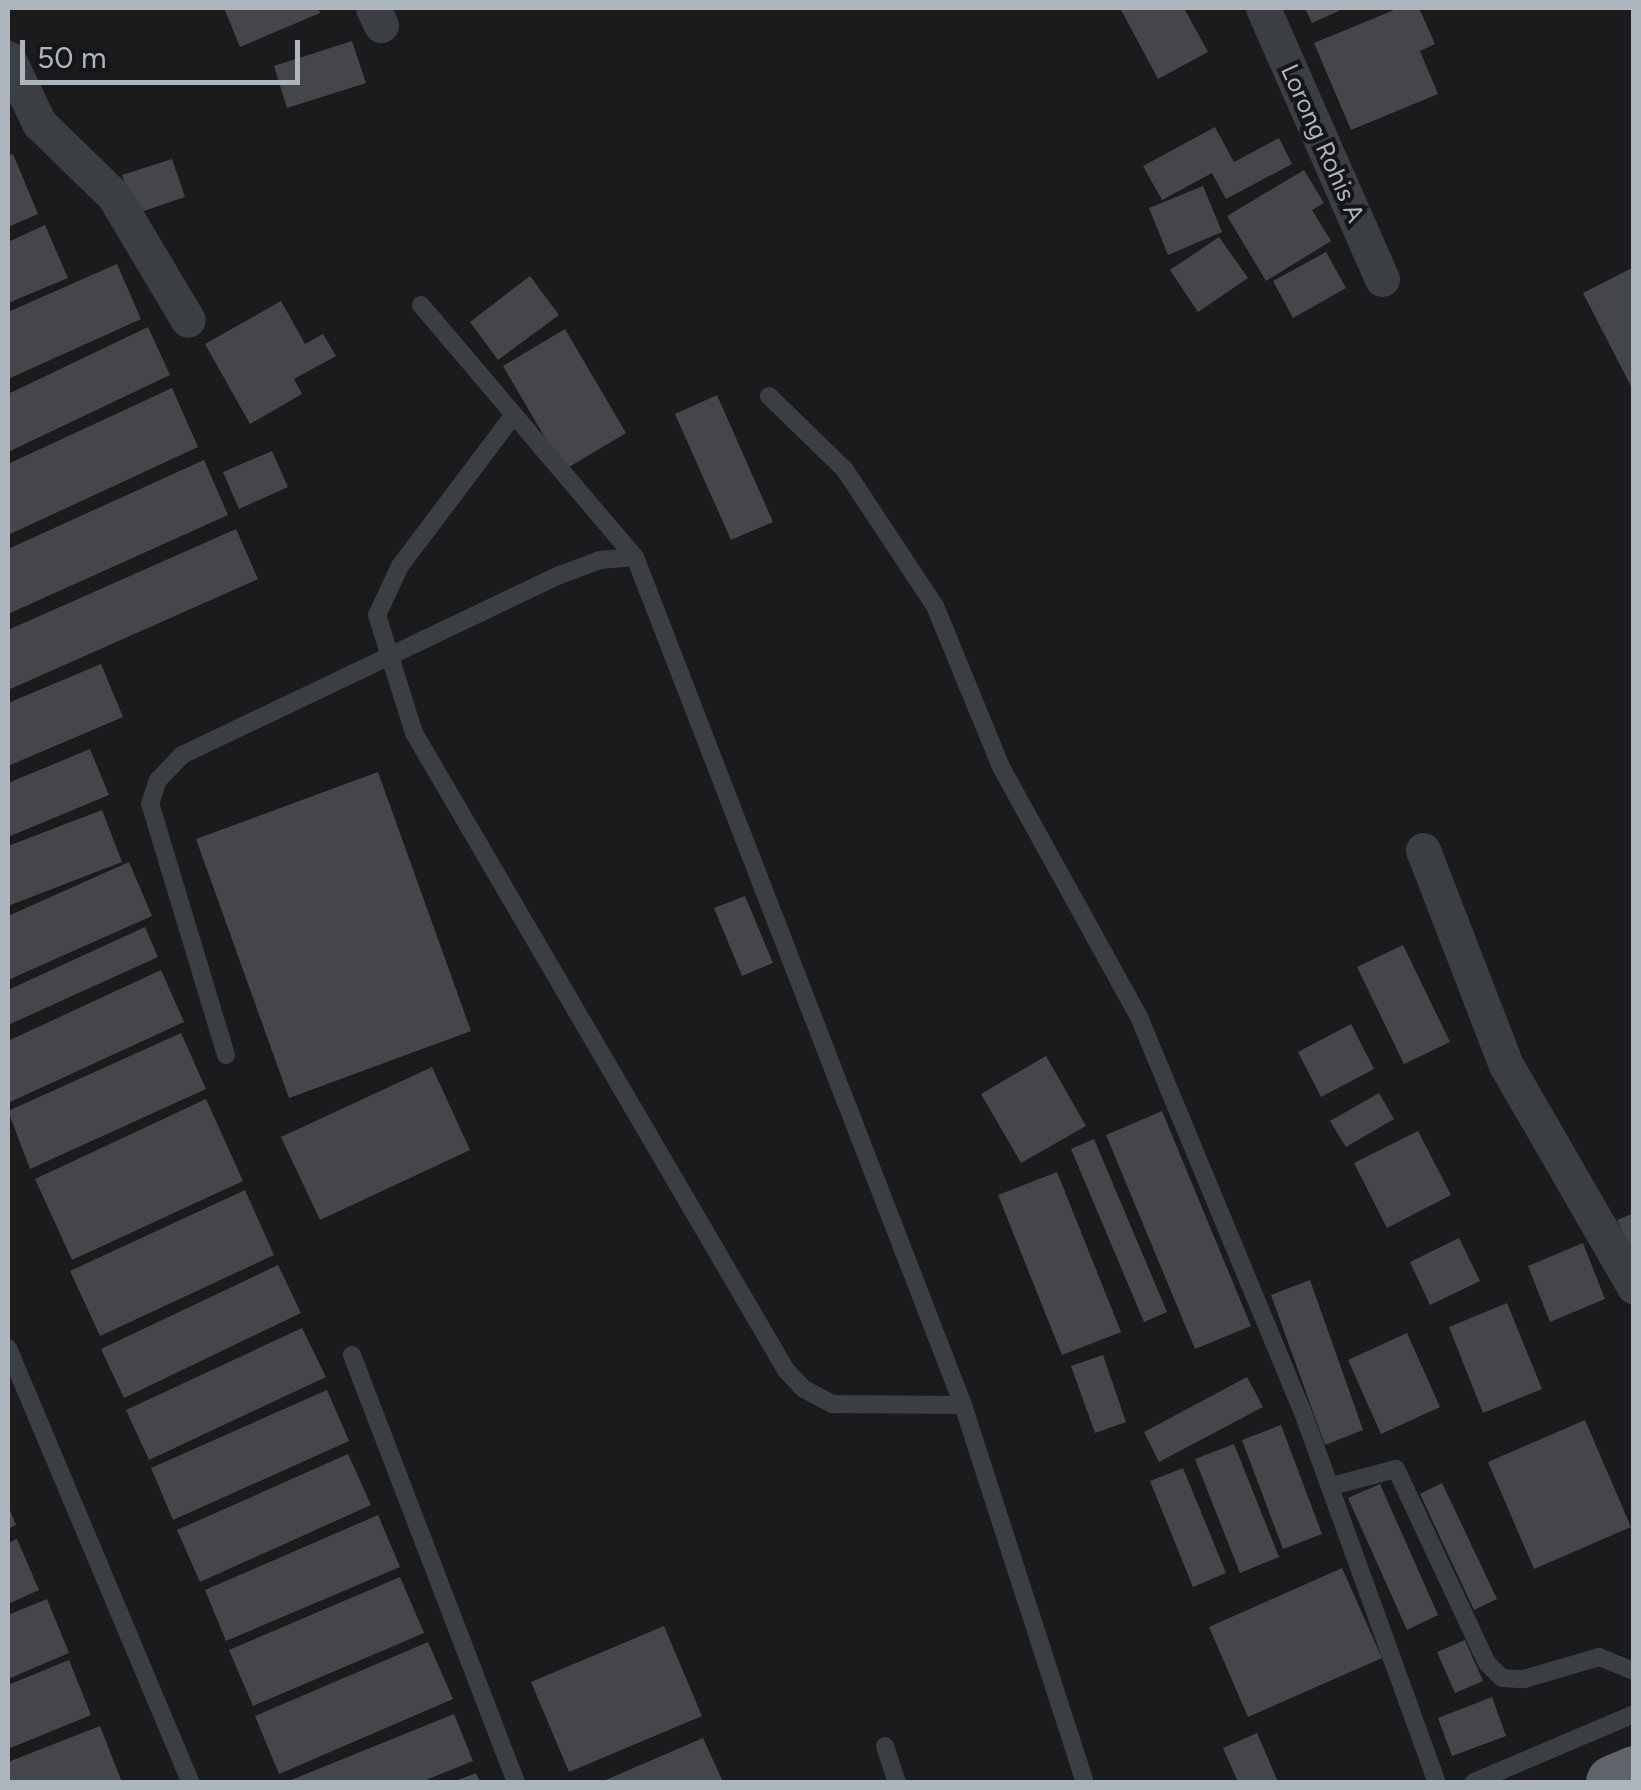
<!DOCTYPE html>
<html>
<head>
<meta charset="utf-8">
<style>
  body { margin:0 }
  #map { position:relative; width:1641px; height:1790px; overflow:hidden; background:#1b1b1d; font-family:Figtree,sans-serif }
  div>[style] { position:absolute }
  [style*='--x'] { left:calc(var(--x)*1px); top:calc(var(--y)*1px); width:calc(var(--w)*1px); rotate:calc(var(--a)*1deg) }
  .building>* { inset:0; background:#45464a }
  .service>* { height:18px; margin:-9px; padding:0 9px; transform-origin:9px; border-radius:9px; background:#3b3e42 }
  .minor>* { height:35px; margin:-17.5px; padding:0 17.5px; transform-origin:17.5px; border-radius:17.5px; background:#3b3e42 }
  .trunk>* { height:55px; margin:-27.5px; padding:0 27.5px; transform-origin:27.5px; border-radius:27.5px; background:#5f646a }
  span { translate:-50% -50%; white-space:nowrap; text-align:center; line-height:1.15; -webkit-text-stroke:8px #161618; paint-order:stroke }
  .street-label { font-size:25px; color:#adb5bd }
  .frame { position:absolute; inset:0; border:10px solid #adb5bd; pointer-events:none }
  .scale { position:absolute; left:20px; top:40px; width:280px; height:45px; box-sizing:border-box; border:5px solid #adb5bd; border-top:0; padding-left:12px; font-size:30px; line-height:35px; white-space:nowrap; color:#adb5bd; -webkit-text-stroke:8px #161618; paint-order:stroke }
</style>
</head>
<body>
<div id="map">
  <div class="building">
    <i style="clip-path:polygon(224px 8px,318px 8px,320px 13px,240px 47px)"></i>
    <i style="clip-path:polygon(1120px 8px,1184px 8px,1208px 52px,1158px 79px)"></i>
    <i style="clip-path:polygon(1305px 8px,1345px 8px,1312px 23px)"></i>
    <i style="clip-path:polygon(1399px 8px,1419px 8px,1435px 44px,1420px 51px,1438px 94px,1351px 130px,1314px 43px)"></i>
    <i style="clip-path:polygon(352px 41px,366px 83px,287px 108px,274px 66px)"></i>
    <i style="clip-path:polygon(1215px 127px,1234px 162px,1279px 138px,1292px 164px,1226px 199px,1212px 173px,1162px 200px,1143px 166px)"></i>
    <i style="clip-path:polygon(13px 154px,38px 214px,8px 227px,8px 156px)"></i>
    <i style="clip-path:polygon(172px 159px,185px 197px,135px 214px,122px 175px)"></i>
    <i style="clip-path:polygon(1304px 170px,1324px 203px,1312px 210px,1331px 241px,1266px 281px,1227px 216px)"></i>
    <i style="clip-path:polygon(1203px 186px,1222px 232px,1168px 255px,1149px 208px)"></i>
    <i style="clip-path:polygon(45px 225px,68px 278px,8px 303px,8px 242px)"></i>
    <i style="clip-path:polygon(1219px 237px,1248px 278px,1198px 312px,1170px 270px)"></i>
    <i style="clip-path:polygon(1326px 252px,1346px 288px,1293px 318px,1273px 281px)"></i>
    <i style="clip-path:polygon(117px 264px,141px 319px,8px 379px,8px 312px)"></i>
    <i style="clip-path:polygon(1634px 267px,1634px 392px,1583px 293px)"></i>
    <i style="clip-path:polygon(530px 276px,559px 315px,498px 360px,470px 322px)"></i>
    <i style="clip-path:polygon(281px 301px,305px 344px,323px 334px,336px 356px,294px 379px,302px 394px,250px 424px,205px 344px)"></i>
    <i style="clip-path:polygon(148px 327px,170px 375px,8px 452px,8px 394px)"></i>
    <i style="clip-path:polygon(565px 329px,626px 433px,564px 470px,503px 366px)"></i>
    <i style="clip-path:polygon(172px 388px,198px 447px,8px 535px,8px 464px)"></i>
    <i style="clip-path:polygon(717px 395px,773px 522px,731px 540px,675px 414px)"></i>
    <i style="clip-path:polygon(272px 451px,288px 487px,239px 509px,223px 472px)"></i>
    <i style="clip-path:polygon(204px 460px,228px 515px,8px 614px,8px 549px)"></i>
    <i style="clip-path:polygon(236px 529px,258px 579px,8px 690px,8px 630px)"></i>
    <i style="clip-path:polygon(101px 664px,123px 717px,8px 766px,8px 703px)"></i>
    <i style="clip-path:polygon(90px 749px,109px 795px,8px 837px,8px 783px)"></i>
    <i style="clip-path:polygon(378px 772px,471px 1031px,289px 1098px,196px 839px)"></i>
    <i style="clip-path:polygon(102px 810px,122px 862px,8px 906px,8px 846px)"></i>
    <i style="clip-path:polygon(129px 862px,152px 916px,8px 980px,8px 916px)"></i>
    <i style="clip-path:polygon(745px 896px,773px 963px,742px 976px,714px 908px)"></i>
    <i style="clip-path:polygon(145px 927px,158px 957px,8px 1025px,8px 990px)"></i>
    <i style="clip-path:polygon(1403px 945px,1450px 1042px,1404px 1064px,1357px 967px)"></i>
    <i style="clip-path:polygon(161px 970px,184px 1022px,8px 1103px,8px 1041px)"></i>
    <i style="clip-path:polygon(1351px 1024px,1374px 1069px,1321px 1097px,1298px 1052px)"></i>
    <i style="clip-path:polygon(181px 1033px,206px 1089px,30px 1169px,8px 1111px)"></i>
    <i style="clip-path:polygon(1046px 1056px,1086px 1126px,1021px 1163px,981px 1094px)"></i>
    <i style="clip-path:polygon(432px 1067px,470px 1150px,320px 1220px,281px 1137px)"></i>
    <i style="clip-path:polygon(1379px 1093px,1394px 1119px,1346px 1147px,1330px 1121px)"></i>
    <i style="clip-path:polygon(206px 1099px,243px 1181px,72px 1260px,35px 1179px)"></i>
    <i style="clip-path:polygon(1162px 1111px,1251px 1326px,1195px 1349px,1106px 1135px)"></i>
    <i style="clip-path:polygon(1418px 1131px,1451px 1195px,1387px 1228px,1354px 1163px)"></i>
    <i style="clip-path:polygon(1094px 1139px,1167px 1312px,1144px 1322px,1071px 1149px)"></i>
    <i style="clip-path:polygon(1057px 1172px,1121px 1332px,1062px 1355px,998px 1195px)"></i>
    <i style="clip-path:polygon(245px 1190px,274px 1255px,100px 1336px,70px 1271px)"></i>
    <i style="clip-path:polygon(1634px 1213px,1634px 1255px,1617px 1220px)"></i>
    <i style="clip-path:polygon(1459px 1238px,1480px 1281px,1430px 1305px,1410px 1262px)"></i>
    <i style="clip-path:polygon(1583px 1243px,1605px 1299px,1550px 1322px,1528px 1266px)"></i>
    <i style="clip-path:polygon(278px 1265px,301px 1313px,124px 1398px,101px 1349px)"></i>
    <i style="clip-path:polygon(1310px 1280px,1363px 1430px,1325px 1445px,1271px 1295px)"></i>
    <i style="clip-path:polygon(1507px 1303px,1542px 1389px,1483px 1413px,1449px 1327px)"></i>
    <i style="clip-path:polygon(302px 1328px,326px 1377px,149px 1460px,126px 1410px)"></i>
    <i style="clip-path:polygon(1407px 1333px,1440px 1407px,1381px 1434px,1348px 1360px)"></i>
    <i style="clip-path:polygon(1103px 1355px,1126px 1422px,1095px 1433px,1071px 1366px)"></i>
    <i style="clip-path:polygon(1247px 1377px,1263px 1407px,1159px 1462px,1144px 1432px)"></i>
    <i style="clip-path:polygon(327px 1390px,349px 1441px,173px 1520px,151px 1468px)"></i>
    <i style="clip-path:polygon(1585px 1420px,1631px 1527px,1534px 1569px,1488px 1462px)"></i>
    <i style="clip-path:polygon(1281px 1425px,1322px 1534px,1283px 1549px,1242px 1440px)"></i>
    <i style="clip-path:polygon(1234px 1444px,1279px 1557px,1240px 1573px,1195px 1459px)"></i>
    <i style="clip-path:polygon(348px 1454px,371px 1505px,200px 1582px,177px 1530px)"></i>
    <i style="clip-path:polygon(1183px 1468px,1226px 1573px,1193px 1587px,1150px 1481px)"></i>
    <i style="clip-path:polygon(1442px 1483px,1497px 1599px,1474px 1610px,1420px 1494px)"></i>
    <i style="clip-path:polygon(1380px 1484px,1438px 1615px,1407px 1630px,1348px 1498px)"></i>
    <i style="clip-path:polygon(8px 1505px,16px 1525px,8px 1529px)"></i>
    <i style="clip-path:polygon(378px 1515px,400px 1567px,226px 1641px,205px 1590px)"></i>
    <i style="clip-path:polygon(17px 1539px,39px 1590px,8px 1604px,8px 1543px)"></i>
    <i style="clip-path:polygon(1342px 1568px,1382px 1658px,1248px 1717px,1209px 1627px)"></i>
    <i style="clip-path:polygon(400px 1577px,424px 1633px,253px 1706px,229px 1650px)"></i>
    <i style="clip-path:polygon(47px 1599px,69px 1653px,8px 1679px,8px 1615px)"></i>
    <i style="clip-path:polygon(664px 1626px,702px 1716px,569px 1772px,531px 1682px)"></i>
    <i style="clip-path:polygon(1465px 1640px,1483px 1681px,1455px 1693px,1437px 1652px)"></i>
    <i style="clip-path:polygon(428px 1642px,453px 1699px,279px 1774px,255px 1716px)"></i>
    <i style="clip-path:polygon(69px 1660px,91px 1715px,8px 1749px,8px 1685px)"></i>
    <i style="clip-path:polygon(1492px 1697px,1506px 1736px,1452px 1756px,1438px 1718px)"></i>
    <i style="clip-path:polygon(454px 1714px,473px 1761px,421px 1782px,286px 1782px)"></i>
    <i style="clip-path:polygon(100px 1726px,121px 1780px,8px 1782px,8px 1762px)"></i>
    <i style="clip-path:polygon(1257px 1733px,1278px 1782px,1238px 1782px,1223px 1748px)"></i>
    <i style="clip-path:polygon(703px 1738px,723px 1782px,601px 1782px)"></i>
    <i style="clip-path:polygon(476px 1773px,480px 1782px,453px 1782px)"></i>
  </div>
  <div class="service">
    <i style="--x:421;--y:305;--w:331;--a:49.7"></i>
    <i style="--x:635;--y:557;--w:909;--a:68.85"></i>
    <i style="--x:963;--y:1405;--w:396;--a:72.1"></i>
    <i style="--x:769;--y:396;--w:106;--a:44.2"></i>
    <i style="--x:845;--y:470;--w:163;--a:56.5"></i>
    <i style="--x:935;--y:606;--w:174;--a:67.7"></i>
    <i style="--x:1001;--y:767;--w:286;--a:61.1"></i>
    <i style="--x:1139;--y:1017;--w:425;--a:67.5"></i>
    <i style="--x:1302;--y:1410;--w:396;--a:70.1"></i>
    <i style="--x:513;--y:416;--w:188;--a:127"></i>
    <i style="--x:400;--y:566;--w:54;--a:115.1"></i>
    <i style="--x:377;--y:615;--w:124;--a:72.6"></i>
    <i style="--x:414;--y:733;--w:738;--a:59.72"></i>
    <i style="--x:786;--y:1370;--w:26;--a:47"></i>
    <i style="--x:804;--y:1389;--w:32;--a:28"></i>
    <i style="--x:832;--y:1404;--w:131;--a:0.4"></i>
    <i style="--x:226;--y:1055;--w:262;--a:-106.8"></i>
    <i style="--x:150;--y:804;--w:25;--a:-72"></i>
    <i style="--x:158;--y:780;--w:35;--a:-46"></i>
    <i style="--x:182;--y:755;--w:416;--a:-25.5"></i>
    <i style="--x:557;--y:576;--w:46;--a:-20.4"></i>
    <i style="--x:600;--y:560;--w:35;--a:-5"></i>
    <i style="--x:8;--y:1348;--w:471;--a:67.2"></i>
    <i style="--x:352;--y:1355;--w:457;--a:69"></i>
    <i style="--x:1332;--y:1486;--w:66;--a:-14.9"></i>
    <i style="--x:1396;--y:1469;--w:214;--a:64.9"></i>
    <i style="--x:1487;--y:1663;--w:21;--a:45"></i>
    <i style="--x:1502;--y:1678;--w:22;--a:3"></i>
    <i style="--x:1524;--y:1679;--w:78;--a:-16.3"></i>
    <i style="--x:1599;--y:1657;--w:38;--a:22"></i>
    <i style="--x:885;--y:1746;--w:38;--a:72"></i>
    <i style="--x:1474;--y:1782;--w:174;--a:-23"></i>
  </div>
  <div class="minor">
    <i style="--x:373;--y:8;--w:19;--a:65"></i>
    <i style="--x:1263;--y:8;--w:296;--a:66.3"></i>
    <i style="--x:8;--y:58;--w:72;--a:64.5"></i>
    <i style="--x:39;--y:123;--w:105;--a:44.2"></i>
    <i style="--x:114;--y:196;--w:144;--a:59.2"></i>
    <i style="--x:1423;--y:850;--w:230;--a:68.9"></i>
    <i style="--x:1506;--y:1065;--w:256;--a:60"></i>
  </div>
  <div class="trunk">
    <i style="--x:1613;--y:1782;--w:23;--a:-23"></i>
  </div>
  <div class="street-label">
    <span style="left:1323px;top:143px;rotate:66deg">Lorong Rohis A</span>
  </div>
  <div class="frame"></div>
  <div class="scale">50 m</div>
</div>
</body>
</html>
